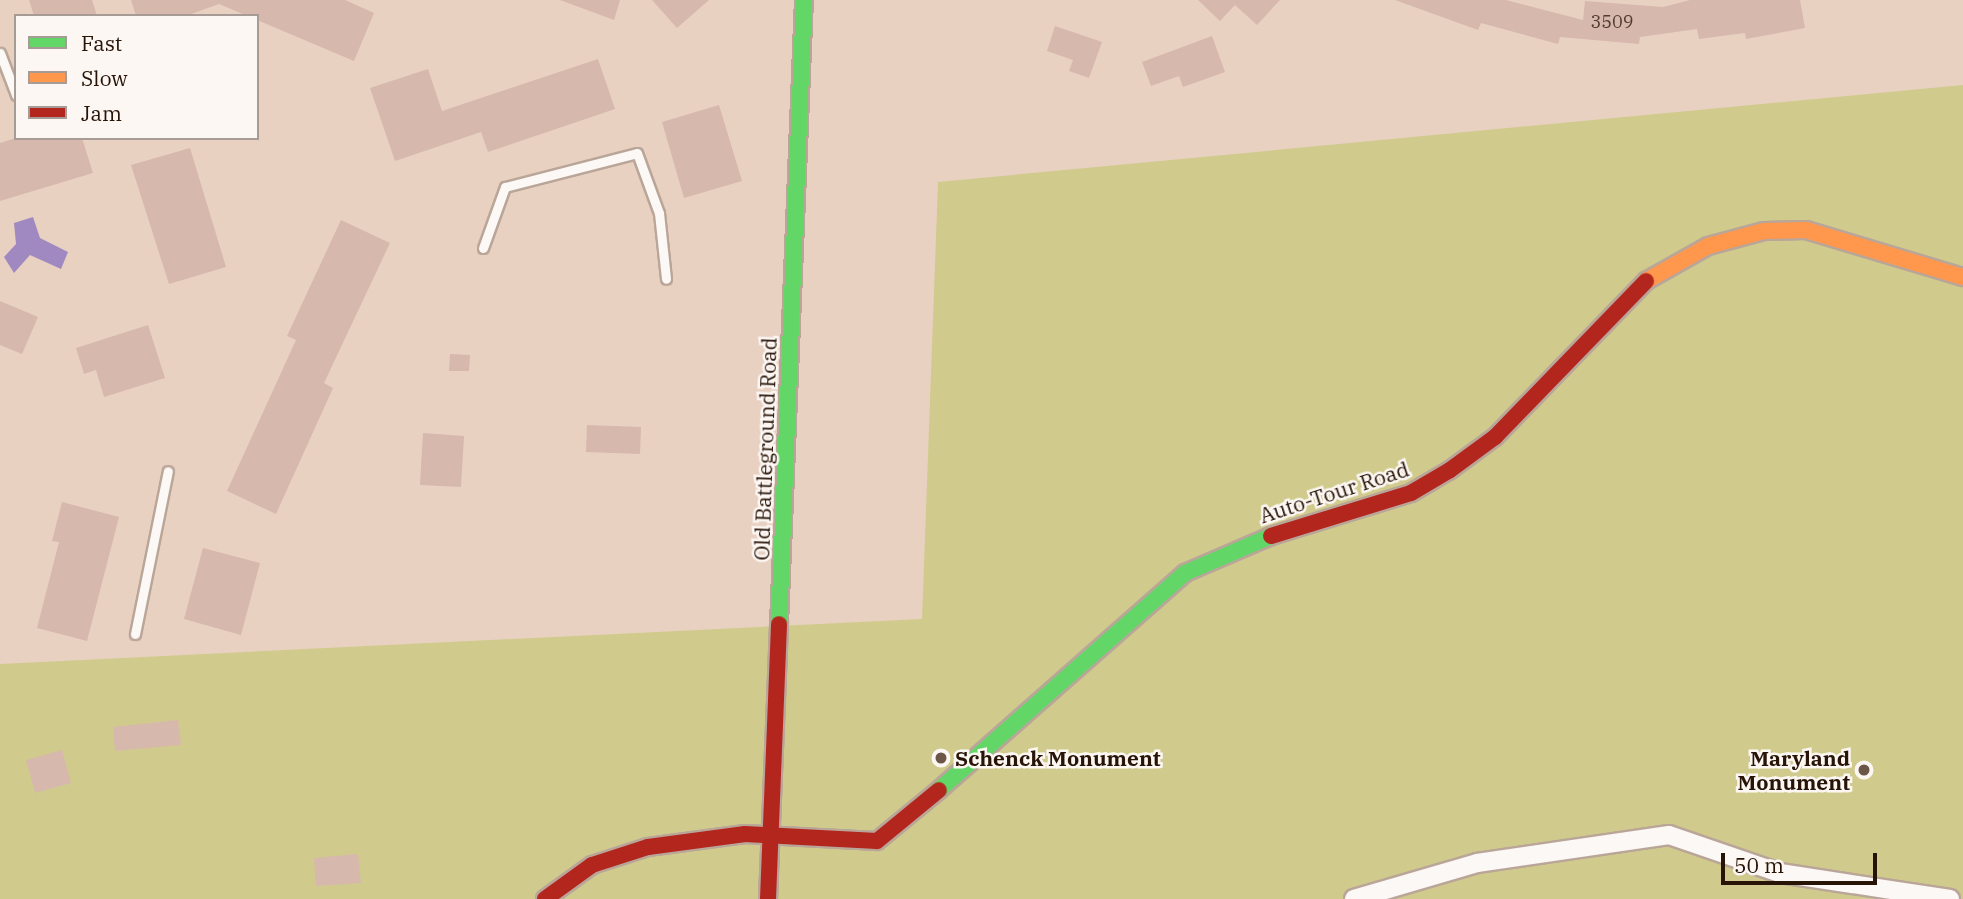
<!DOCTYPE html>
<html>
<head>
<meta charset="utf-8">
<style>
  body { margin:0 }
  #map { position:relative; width:1963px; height:899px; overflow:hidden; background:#e9d1c2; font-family:"IBM Plex Serif",serif }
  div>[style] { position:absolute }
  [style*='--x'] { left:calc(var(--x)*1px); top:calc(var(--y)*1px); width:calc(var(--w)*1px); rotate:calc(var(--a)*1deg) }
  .green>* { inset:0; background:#d0cb8c }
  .water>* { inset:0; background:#a088c1 }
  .building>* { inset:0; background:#d6b8ad }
  .roads { filter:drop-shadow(2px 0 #baa698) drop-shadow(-2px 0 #baa698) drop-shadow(0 2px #baa698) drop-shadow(0 -2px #baa698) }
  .lane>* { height:9px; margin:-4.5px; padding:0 4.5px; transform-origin:4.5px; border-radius:4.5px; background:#fcf8f6 }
  .street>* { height:18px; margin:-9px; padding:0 9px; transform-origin:9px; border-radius:9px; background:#fcf8f6 }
  .fast>* { height:16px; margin:-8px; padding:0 8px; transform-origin:8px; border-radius:8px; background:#63d668 }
  .slow>* { height:16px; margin:-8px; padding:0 8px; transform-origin:8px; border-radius:8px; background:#ff974d }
  .jam>* { height:16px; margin:-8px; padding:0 8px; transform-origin:8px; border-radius:8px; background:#b3261e }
  .dots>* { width:19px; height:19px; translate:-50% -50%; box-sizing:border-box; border:4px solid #fdf7f4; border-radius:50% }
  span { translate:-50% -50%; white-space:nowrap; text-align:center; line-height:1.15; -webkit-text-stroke:5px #fdf7f4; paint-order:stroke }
  .number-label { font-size:18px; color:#533d30 }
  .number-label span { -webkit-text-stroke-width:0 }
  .street-label { font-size:21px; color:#271407 }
  .poi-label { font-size:21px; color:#271407; font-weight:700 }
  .left { translate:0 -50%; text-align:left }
  .right { translate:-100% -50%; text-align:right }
  .legend { position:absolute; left:14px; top:14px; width:245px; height:126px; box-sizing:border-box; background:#fdf7f4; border:2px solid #a79c95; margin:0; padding:9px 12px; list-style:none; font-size:21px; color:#271407 }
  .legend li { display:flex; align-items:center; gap:14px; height:35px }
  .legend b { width:35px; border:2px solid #a79c95 }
  .scale { position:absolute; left:1721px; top:853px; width:156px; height:32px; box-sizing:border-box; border:4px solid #271407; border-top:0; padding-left:9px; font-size:21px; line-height:24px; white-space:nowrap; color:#271407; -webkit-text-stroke:5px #fdf7f4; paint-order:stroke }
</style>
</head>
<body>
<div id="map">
  <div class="green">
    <i style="clip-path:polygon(1963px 85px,1963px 899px,0 899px,0 664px,922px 619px,938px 182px)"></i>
  </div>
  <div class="water">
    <i style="clip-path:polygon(33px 217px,40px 238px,68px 252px,61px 269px,30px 255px,14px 273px,4px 257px,16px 244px,14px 223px)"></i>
  </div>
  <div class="building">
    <i style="clip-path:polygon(29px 0,92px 0,97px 16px,34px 16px)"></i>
    <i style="clip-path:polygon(131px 0,345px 0,374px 13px,354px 61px,219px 4px,186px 16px,136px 16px)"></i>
    <i style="clip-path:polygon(560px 0,620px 0,614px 20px)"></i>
    <i style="clip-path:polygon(652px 0,709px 0,677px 28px)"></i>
    <i style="clip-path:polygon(1198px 0,1280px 0,1257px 25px,1235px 5px,1220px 21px)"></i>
    <i style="clip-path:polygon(1395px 0,1506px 0,1583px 20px,1585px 1px,1663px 7px,1690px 0,1800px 0,1805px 28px,1746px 39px,1745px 33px,1699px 39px,1697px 29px,1640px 37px,1639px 44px,1560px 37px,1558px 44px,1481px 23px,1478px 30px)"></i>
    <i style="clip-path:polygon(1055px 26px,1102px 42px,1089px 78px,1069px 71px,1073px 60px,1047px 51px)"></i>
    <i style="clip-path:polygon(1212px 36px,1225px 72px,1183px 87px,1179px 76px,1151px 86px,1142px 62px)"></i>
    <i style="clip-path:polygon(598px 59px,615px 109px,488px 152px,481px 132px,395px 161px,370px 88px,428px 69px,442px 111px)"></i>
    <i style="clip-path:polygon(719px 105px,742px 181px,684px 198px,662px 122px)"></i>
    <i style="clip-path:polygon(16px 138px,82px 138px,93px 173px,0 201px,0 143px)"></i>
    <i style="clip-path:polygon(190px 148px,226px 267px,169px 284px,131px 165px)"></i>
    <i style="clip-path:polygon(341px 220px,390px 243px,324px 383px,333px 388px,276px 514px,227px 491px,296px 340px,287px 336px)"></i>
    <i style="clip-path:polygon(0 301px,38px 317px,22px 354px,0 345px)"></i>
    <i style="clip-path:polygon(148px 325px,165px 378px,104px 397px,96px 370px,84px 374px,76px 348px)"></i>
    <i style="clip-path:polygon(450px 354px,470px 355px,469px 371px,449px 371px)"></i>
    <i style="clip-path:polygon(587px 425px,641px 427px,640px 454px,586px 452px)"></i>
    <i style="clip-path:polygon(423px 433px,464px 436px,461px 487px,420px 485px)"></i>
    <i style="clip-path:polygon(62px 502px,119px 517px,87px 641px,37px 628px,59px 542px,52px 541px)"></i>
    <i style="clip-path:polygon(203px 548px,260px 563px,241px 635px,184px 619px)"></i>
    <i style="clip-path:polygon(178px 720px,181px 745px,115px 751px,113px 727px)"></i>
    <i style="clip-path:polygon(62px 750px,71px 783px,35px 793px,26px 760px)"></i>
    <i style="clip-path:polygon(358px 854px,361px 883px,316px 886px,314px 858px)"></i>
  </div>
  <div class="roads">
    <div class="lane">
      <i style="--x:0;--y:53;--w:45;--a:69.1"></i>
      <i style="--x:483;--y:248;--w:65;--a:-70.2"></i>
      <i style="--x:505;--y:187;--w:136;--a:-14.4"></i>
      <i style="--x:637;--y:153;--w:64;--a:69.9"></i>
      <i style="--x:659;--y:213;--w:66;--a:83.9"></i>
      <i style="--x:135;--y:634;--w:166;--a:-78.6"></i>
    </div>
    <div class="street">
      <i style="--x:1354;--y:899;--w:128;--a:-16.3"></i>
      <i style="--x:1477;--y:863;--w:194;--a:-8.3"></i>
      <i style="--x:1669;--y:835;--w:117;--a:18.9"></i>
      <i style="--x:1780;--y:873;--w:172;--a:8.7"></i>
    </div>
    <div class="fast">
      <i style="--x:779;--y:624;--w:625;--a:-87.71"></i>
      <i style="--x:939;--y:790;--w:328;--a:-41.4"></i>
      <i style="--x:1185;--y:573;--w:94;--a:-23.3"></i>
    </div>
    <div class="slow">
      <i style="--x:1646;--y:281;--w:71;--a:-29.4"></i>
      <i style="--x:1708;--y:246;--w:58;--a:-15"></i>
      <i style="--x:1764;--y:231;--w:42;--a:-1.4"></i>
      <i style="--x:1806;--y:230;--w:164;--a:16.7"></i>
    </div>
    <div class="jam">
      <i style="--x:1271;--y:536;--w:146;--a:-17.1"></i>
      <i style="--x:1411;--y:493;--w:45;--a:-30.5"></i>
      <i style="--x:1450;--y:470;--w:56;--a:-36.3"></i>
      <i style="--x:1495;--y:437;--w:217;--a:-45.9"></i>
      <i style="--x:545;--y:899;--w:58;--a:-35.9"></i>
      <i style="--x:592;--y:865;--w:59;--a:-17.8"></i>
      <i style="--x:648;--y:847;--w:98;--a:-7.6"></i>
      <i style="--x:745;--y:834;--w:132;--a:3"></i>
      <i style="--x:877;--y:841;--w:80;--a:-39.4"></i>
      <i style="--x:768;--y:899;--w:275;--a:-87.7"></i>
    </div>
  </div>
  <div class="dots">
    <i style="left:941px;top:758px;background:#6b5648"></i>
    <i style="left:1864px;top:770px;background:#6b5648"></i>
  </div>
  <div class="number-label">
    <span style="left:1612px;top:22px">3509</span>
  </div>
  <div class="street-label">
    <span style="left:765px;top:449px;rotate:-88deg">Old Battleground Road</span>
    <span style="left:1334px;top:492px;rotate:-18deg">Auto-Tour Road</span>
  </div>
  <div class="poi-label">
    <span class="left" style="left:955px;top:758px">Schenck Monument</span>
    <span class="right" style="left:1850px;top:770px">Maryland<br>Monument</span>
  </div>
  <ul class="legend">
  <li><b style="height:9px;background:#63d668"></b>Fast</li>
  <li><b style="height:9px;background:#ff974d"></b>Slow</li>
  <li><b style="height:9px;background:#b3261e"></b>Jam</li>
  </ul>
  <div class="scale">50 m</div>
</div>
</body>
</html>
